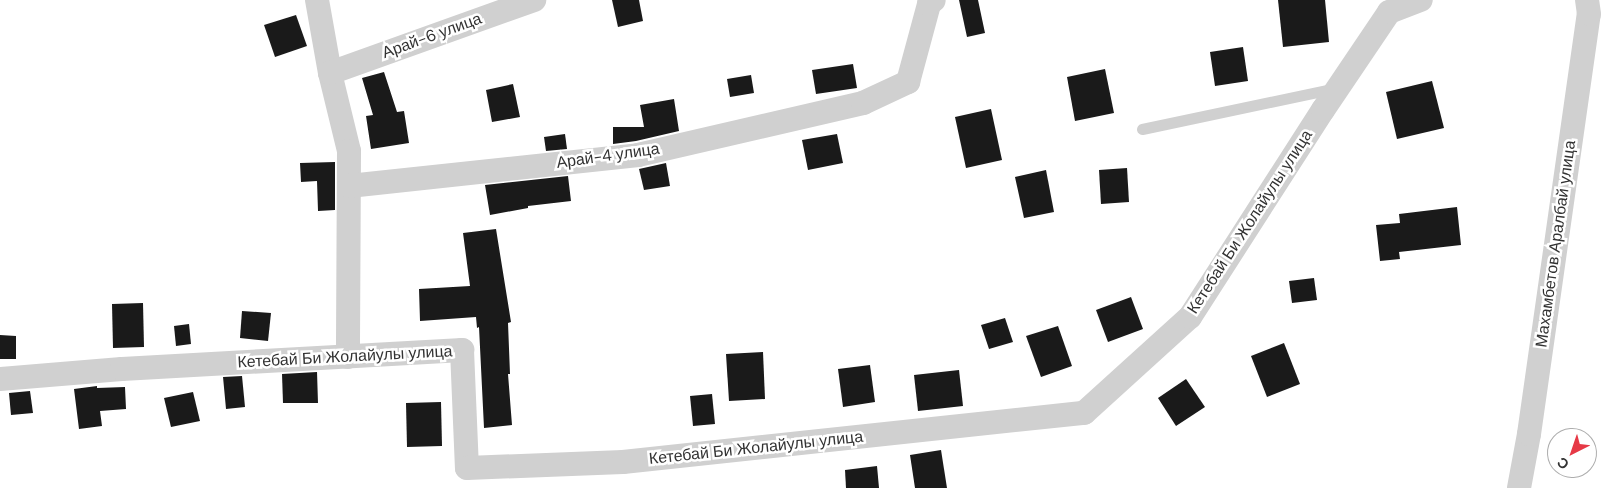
<!DOCTYPE html>
<html>
<head>
<meta charset="utf-8">
<style>
  body { margin:0 }
  #map { position:relative; width:1607px; height:488px; overflow:hidden; background:#fff; font-family:"DM Sans",sans-serif }
  div>[style] { position:absolute }
  [style*='--x'] { left:calc(var(--x)*1px); top:calc(var(--y)*1px); width:calc(var(--w)*1px); rotate:calc(var(--a)*1deg) }
  .building>* { inset:0; background:#1a1a1a }
  .lane>* { height:11px; margin:-5.5px; padding:0 5.5px; transform-origin:5.5px; border-radius:5.5px; background:#d0d0d0 }
  .street>* { height:24px; margin:-12px; padding:0 12px; transform-origin:12px; border-radius:12px; background:#d0d0d0 }
  span { translate:-50% -50%; white-space:nowrap; text-align:center; line-height:1.15; -webkit-text-stroke:5px #fff; paint-order:stroke }
  .street-label { font-size:16px; color:#333 }
  .north { position:absolute; left:1547px; top:428px; width:50px; height:50px; box-sizing:border-box; background:#fff; border:1px solid #adadad; border-radius:50%; rotate:221deg; font-size:14px; font-weight:700; line-height:20px; text-align:center; color:#333 }
  .north::after { content:''; display:block; margin:auto; width:18px; height:22px; background:#e63946; clip-path:polygon(50% 0,100% 100%,50% 72%,0 100%) }
</style>
</head>
<body>
<div id="map">
  <div class="building">
    <i style="clip-path:polygon(612px 0,639px 0,643px 21px,618px 27px)"></i>
    <i style="clip-path:polygon(959px 0,978px 0,985px 33px,967px 37px)"></i>
    <i style="clip-path:polygon(1278px 0,1325px 0,1329px 42px,1283px 47px)"></i>
    <i style="clip-path:polygon(296px 15px,307px 46px,275px 57px,264px 25px)"></i>
    <i style="clip-path:polygon(1243px 47px,1248px 81px,1215px 86px,1210px 52px)"></i>
    <i style="clip-path:polygon(853px 64px,857px 88px,816px 94px,812px 70px)"></i>
    <i style="clip-path:polygon(1105px 69px,1114px 113px,1075px 121px,1067px 77px)"></i>
    <i style="clip-path:polygon(384px 72px,397px 112px,404px 111px,409px 143px,371px 149px,366px 116px,373px 115px,362px 78px)"></i>
    <i style="clip-path:polygon(751px 75px,754px 93px,730px 97px,727px 79px)"></i>
    <i style="clip-path:polygon(1432px 81px,1444px 128px,1397px 139px,1386px 92px)"></i>
    <i style="clip-path:polygon(513px 84px,520px 117px,492px 122px,486px 90px)"></i>
    <i style="clip-path:polygon(674px 99px,679px 131px,636px 141px,613px 144px,613px 127px,644px 127px,640px 105px)"></i>
    <i style="clip-path:polygon(991px 109px,1002px 160px,966px 168px,955px 117px)"></i>
    <i style="clip-path:polygon(565px 134px,567px 149px,546px 151px,544px 137px)"></i>
    <i style="clip-path:polygon(837px 134px,843px 163px,808px 170px,802px 140px)"></i>
    <i style="clip-path:polygon(335px 162px,335px 210px,318px 211px,317px 181px,301px 182px,300px 163px)"></i>
    <i style="clip-path:polygon(666px 163px,670px 186px,644px 190px,639px 169px)"></i>
    <i style="clip-path:polygon(1127px 168px,1129px 202px,1101px 204px,1099px 170px)"></i>
    <i style="clip-path:polygon(1046px 170px,1054px 212px,1024px 218px,1015px 177px)"></i>
    <i style="clip-path:polygon(568px 176px,571px 201px,528px 206px,528px 208px,490px 215px,485px 185px)"></i>
    <i style="clip-path:polygon(1457px 207px,1461px 245px,1399px 252px,1400px 259px,1380px 261px,1376px 225px,1400px 223px,1399px 214px)"></i>
    <i style="clip-path:polygon(496px 229px,511px 322px,508px 323px,510px 374px,508px 374px,512px 425px,484px 428px,479px 327px,477px 328px,476px 317px,420px 321px,419px 289px,470px 286px,463px 233px)"></i>
    <i style="clip-path:polygon(1314px 278px,1317px 300px,1292px 303px,1289px 281px)"></i>
    <i style="clip-path:polygon(1131px 297px,1143px 329px,1108px 342px,1096px 310px)"></i>
    <i style="clip-path:polygon(143px 303px,144px 347px,113px 348px,112px 304px)"></i>
    <i style="clip-path:polygon(242px 311px,271px 313px,268px 341px,240px 338px)"></i>
    <i style="clip-path:polygon(1005px 318px,1013px 342px,989px 349px,981px 325px)"></i>
    <i style="clip-path:polygon(189px 324px,191px 344px,176px 346px,174px 326px)"></i>
    <i style="clip-path:polygon(1058px 326px,1072px 366px,1041px 377px,1026px 336px)"></i>
    <i style="clip-path:polygon(0 335px,16px 336px,16px 359px,0 359px)"></i>
    <i style="clip-path:polygon(1284px 343px,1300px 384px,1267px 397px,1251px 356px)"></i>
    <i style="clip-path:polygon(763px 352px,765px 399px,729px 401px,726px 354px)"></i>
    <i style="clip-path:polygon(870px 365px,875px 402px,843px 407px,838px 369px)"></i>
    <i style="clip-path:polygon(959px 370px,963px 406px,918px 411px,914px 375px)"></i>
    <i style="clip-path:polygon(317px 372px,318px 403px,283px 403px,282px 374px)"></i>
    <i style="clip-path:polygon(242px 376px,245px 407px,226px 409px,223px 377px)"></i>
    <i style="clip-path:polygon(1186px 379px,1205px 407px,1176px 426px,1158px 398px)"></i>
    <i style="clip-path:polygon(97px 386px,97px 388px,125px 387px,126px 409px,100px 411px,102px 426px,79px 429px,74px 389px)"></i>
    <i style="clip-path:polygon(30px 391px,33px 413px,11px 415px,9px 393px)"></i>
    <i style="clip-path:polygon(193px 392px,200px 421px,171px 427px,164px 398px)"></i>
    <i style="clip-path:polygon(712px 394px,715px 424px,693px 426px,690px 396px)"></i>
    <i style="clip-path:polygon(441px 402px,442px 446px,407px 447px,406px 403px)"></i>
    <i style="clip-path:polygon(941px 450px,947px 488px,915px 488px,910px 455px)"></i>
    <i style="clip-path:polygon(877px 466px,879px 488px,846px 488px,845px 470px)"></i>
  </div>
  <div class="lane">
    <i style="--x:1142;--y:129;--w:198;--a:-11.9"></i>
  </div>
  <div class="street">
    <i style="--x:317;--y:0;--w:74;--a:79.9"></i>
    <i style="--x:330;--y:73;--w:80;--a:76.3"></i>
    <i style="--x:349;--y:151;--w:206;--a:90.3"></i>
    <i style="--x:330;--y:73;--w:217;--a:-19.7"></i>
    <i style="--x:349;--y:186;--w:291;--a:-6.1"></i>
    <i style="--x:638;--y:155;--w:231;--a:-13"></i>
    <i style="--x:863;--y:103;--w:50;--a:-25"></i>
    <i style="--x:908;--y:82;--w:81;--a:-74.9"></i>
    <i style="--x:929;--y:4;--w:6;--a:-39"></i>
    <i style="--x:0;--y:379;--w:122;--a:-4.7"></i>
    <i style="--x:122;--y:369;--w:341;--a:-3.2"></i>
    <i style="--x:462;--y:350;--w:118;--a:87.6"></i>
    <i style="--x:467;--y:468;--w:156;--a:-2.2"></i>
    <i style="--x:623;--y:462;--w:464;--a:-6.1"></i>
    <i style="--x:1084;--y:413;--w:143;--a:-42.2"></i>
    <i style="--x:1190;--y:317;--w:246;--a:-57.3"></i>
    <i style="--x:1323;--y:110;--w:118;--a:-56"></i>
    <i style="--x:1389;--y:12;--w:34;--a:-21"></i>
    <i style="--x:1519;--y:488;--w:55;--a:-79.5"></i>
    <i style="--x:1529;--y:434;--w:424;--a:-81.9"></i>
    <i style="--x:1589;--y:14;--w:14;--a:-98"></i>
  </div>
  <div class="street-label">
    <span style="left:432px;top:36px;rotate:-20deg">Арай-6 улица</span>
    <span style="left:608px;top:156px;rotate:-8deg">Арай-4 улица</span>
    <span style="left:1250px;top:222px;rotate:-57deg">Кетебай Би Жолайулы улица</span>
    <span style="left:1556px;top:244px;rotate:-82deg">Махамбетов Аралбай улица</span>
    <span style="left:345px;top:357px;rotate:-3deg">Кетебай Би Жолайулы улица</span>
    <span style="left:756px;top:448px;rotate:-6deg">Кетебай Би Жолайулы улица</span>
  </div>
  <div class="north">С</div>
</div>
</body>
</html>
